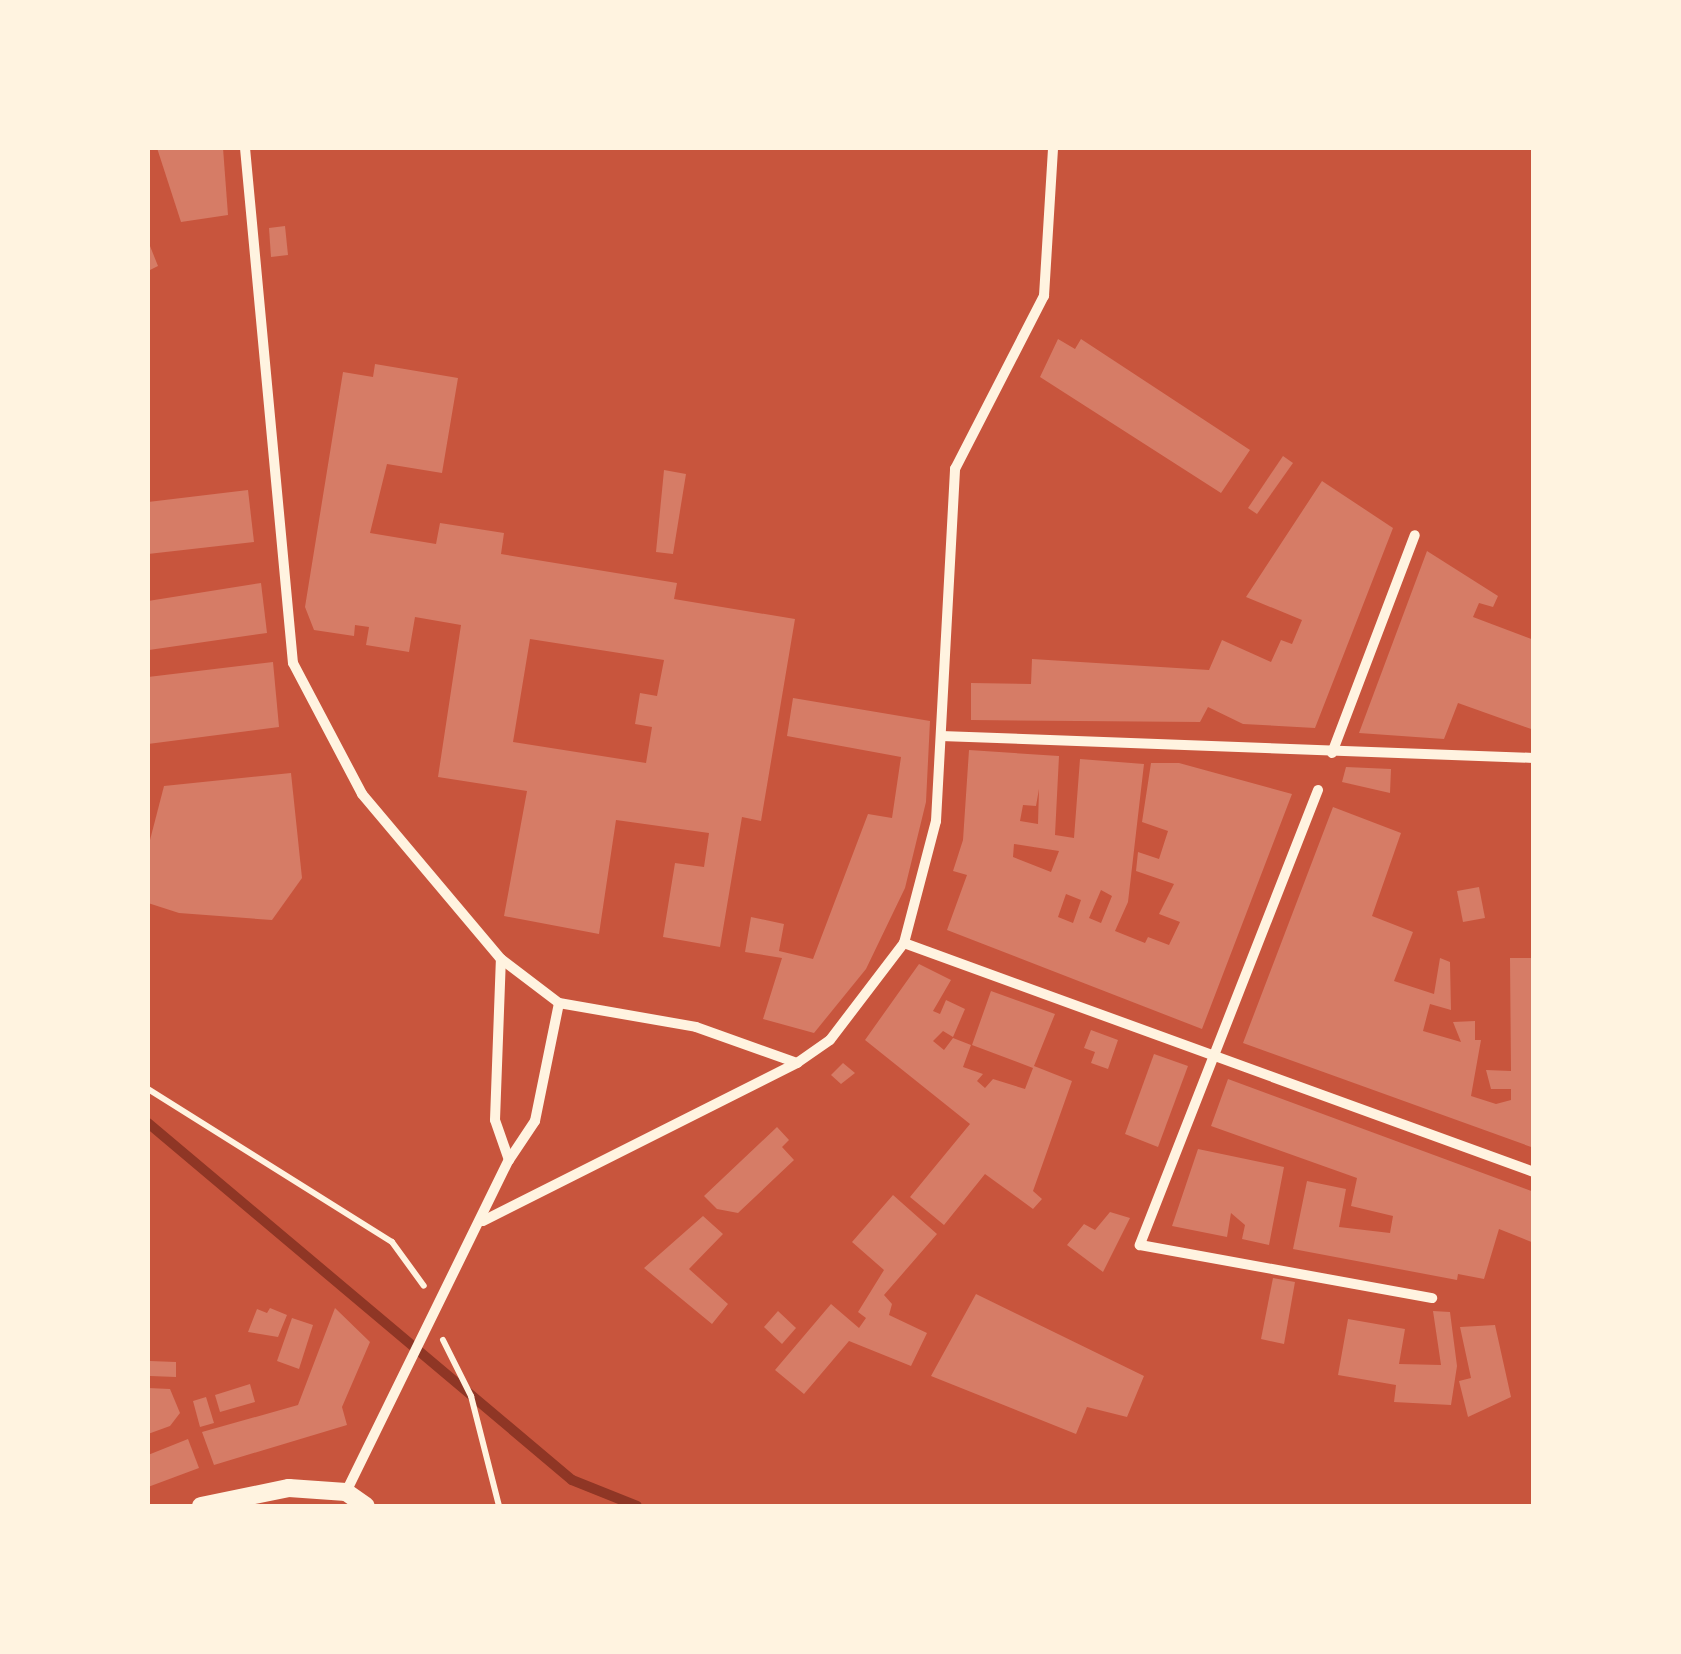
<!DOCTYPE html>
<html>
<head>
<meta charset="utf-8">
<style>
  body { margin:0 }
  #map { position:relative; width:1681px; height:1654px; overflow:hidden; background:#c8553d; font-family:"Source Sans 3",sans-serif }
  div>[style] { position:absolute }
  [style*='--x'] { left:calc(var(--x)*1px); top:calc(var(--y)*1px); width:calc(var(--w)*1px); rotate:calc(var(--a)*1deg) }
  .stream>* { height:10px; margin:-5px; padding:0 5px; transform-origin:5px; border-radius:5px; background:#8f3625 }
  .building>* { inset:0; background:#d67c66 }
  .path>* { height:6px; margin:-3px; padding:0 3px; transform-origin:3px; border-radius:3px; background:#fff3e0 }
  .minor>* { height:10px; margin:-5px; padding:0 5px; transform-origin:5px; border-radius:5px; background:#fff3e0 }
  .tertiary>* { height:18px; margin:-9px; padding:0 9px; transform-origin:9px; border-radius:9px; background:#fff3e0 }
  span { translate:-50% -50%; white-space:nowrap; text-align:center; line-height:1.15; -webkit-text-stroke:8px #fff3e0; paint-order:stroke }
  .frame { position:absolute; inset:0; border:150px solid #fff3e0; pointer-events:none }
</style>
</head>
<body>
<div id="map">
  <div class="stream">
    <i style="--x:148;--y:1123;--w:554;--a:40.1"></i>
    <i style="--x:572;--y:1480;--w:70;--a:21.8"></i>
  </div>
  <div class="building">
    <i style="clip-path:polygon(157px 148px,223px 148px,228px 215px,181px 222px)"></i>
    <i style="clip-path:polygon(285px 226px,288px 255px,271px 257px,269px 228px)"></i>
    <i style="clip-path:polygon(148px 241px,158px 266px,148px 271px)"></i>
    <i style="clip-path:polygon(1058px 339px,1075px 349px,1081px 339px,1250px 450px,1221px 493px,1040px 377px)"></i>
    <i style="clip-path:polygon(evenodd,375px 364px,458px 378px,442px 473px,387px 464px,370px 533px,436px 544px,440px 523px,504px 533px,501px 554px,677px 583px,674px 599px,795px 619px,761px 821px,742px 817px,720px 947px,663px 937px,675px 863px,704px 867px,709px 833px,616px 820px,599px 934px,504px 916px,527px 791px,438px 777px,461px 625px,415px 617px,409px 652px,366px 645px,369px 627px,355px 625px,354px 636px,314px 630px,305px 607px,343px 372px,373px 377px,375px 364px,530px 639px,664px 660px,657px 696px,640px 693px,635px 724px,652px 727px,646px 763px,513px 742px,530px 639px)"></i>
    <i style="clip-path:polygon(1283px 456px,1293px 463px,1257px 514px,1248px 508px)"></i>
    <i style="clip-path:polygon(664px 470px,686px 474px,673px 554px,656px 552px)"></i>
    <i style="clip-path:polygon(1322px 481px,1393px 528px,1315px 728px,1243px 724px,1208px 707px,1200px 722px,971px 720px,971px 683px,1031px 684px,1032px 659px,1209px 670px,1222px 640px,1271px 662px,1281px 640px,1292px 644px,1302px 620px,1246px 597px)"></i>
    <i style="clip-path:polygon(248px 490px,254px 542px,148px 554px,148px 502px)"></i>
    <i style="clip-path:polygon(1427px 551px,1498px 596px,1493px 607px,1479px 603px,1473px 617px,1534px 640px,1534px 730px,1458px 703px,1444px 739px,1359px 733px)"></i>
    <i style="clip-path:polygon(261px 583px,267px 633px,149px 650px,148px 601px)"></i>
    <i style="clip-path:polygon(273px 662px,279px 727px,148px 744px,148px 677px)"></i>
    <i style="clip-path:polygon(793px 698px,930px 721px,926px 802px,905px 888px,866px 969px,814px 1033px,763px 1019px,782px 958px,745px 952px,751px 917px,784px 924px,779px 951px,813px 959px,868px 814px,892px 818px,901px 757px,787px 736px)"></i>
    <i style="clip-path:polygon(evenodd,969px 750px,1059px 756px,1055px 835px,1074px 838px,1080px 759px,1144px 764px,1128px 902px,1115px 931px,1145px 943px,1148px 937px,1169px 945px,1180px 922px,1159px 914px,1174px 884px,1136px 871px,1138px 852px,1159px 859px,1168px 831px,1142px 822px,1151px 763px,1179px 763px,1292px 794px,1202px 1029px,947px 930px,967px 875px,953px 871px,963px 840px,969px 750px,1039px 789px,1038px 824px,1020px 821px,1023px 805px,1036px 806px,1039px 789px,969px 750px,1014px 844px,1059px 851px,1051px 872px,1013px 857px,1014px 844px,969px 750px,1101px 890px,1112px 896px,1101px 923px,1089px 918px,1101px 890px,969px 750px,1066px 894px,1081px 900px,1073px 923px,1058px 917px,1066px 894px)"></i>
    <i style="clip-path:polygon(1346px 767px,1391px 769px,1390px 793px,1342px 782px)"></i>
    <i style="clip-path:polygon(291px 773px,302px 878px,272px 920px,179px 913px,148px 903px,150px 840px,164px 786px)"></i>
    <i style="clip-path:polygon(1333px 807px,1401px 833px,1372px 916px,1413px 932px,1394px 981px,1434px 994px,1440px 958px,1450px 962px,1451px 1010px,1430px 1004px,1423px 1031px,1461px 1042px,1453px 1022px,1475px 1021px,1475px 1040px,1481px 1040px,1471px 1096px,1496px 1104px,1511px 1100px,1511px 1089px,1491px 1089px,1486px 1070px,1511px 1071px,1510px 958px,1534px 958px,1534px 1148px,1243px 1043px)"></i>
    <i style="clip-path:polygon(1479px 887px,1485px 918px,1463px 922px,1457px 891px)"></i>
    <i style="clip-path:polygon(919px 964px,951px 980px,933px 1011px,940px 1014px,946px 1000px,965px 1009px,953px 1037px,943px 1031px,933px 1041px,944px 1050px,953px 1038px,971px 1045px,963px 1067px,983px 1074px,977px 1081px,985px 1088px,993px 1079px,1025px 1089px,1033px 1068px,972px 1045px,991px 991px,1055px 1014px,1034px 1066px,1072px 1081px,1033px 1191px,1042px 1199px,1033px 1209px,985px 1174px,944px 1225px,910px 1197px,970px 1124px,865px 1040px)"></i>
    <i style="clip-path:polygon(1091px 1030px,1118px 1040px,1108px 1069px,1091px 1063px,1095px 1052px,1084px 1048px)"></i>
    <i style="clip-path:polygon(1154px 1054px,1188px 1066px,1158px 1147px,1125px 1134px)"></i>
    <i style="clip-path:polygon(843px 1063px,855px 1073px,841px 1084px,831px 1075px)"></i>
    <i style="clip-path:polygon(1228px 1079px,1534px 1192px,1534px 1243px,1499px 1229px,1484px 1279px,1458px 1274px,1457px 1280px,1293px 1249px,1307px 1181px,1346px 1189px,1339px 1227px,1390px 1233px,1393px 1216px,1351px 1206px,1357px 1178px,1211px 1126px)"></i>
    <i style="clip-path:polygon(777px 1127px,789px 1140px,782px 1147px,794px 1160px,738px 1213px,717px 1209px,704px 1196px)"></i>
    <i style="clip-path:polygon(1198px 1149px,1284px 1167px,1269px 1245px,1242px 1239px,1245px 1225px,1231px 1213px,1227px 1237px,1172px 1226px)"></i>
    <i style="clip-path:polygon(893px 1195px,937px 1234px,884px 1295px,892px 1304px,889px 1315px,927px 1333px,911px 1366px,849px 1341px,804px 1394px,775px 1370px,831px 1304px,859px 1328px,866px 1318px,858px 1312px,884px 1270px,852px 1242px)"></i>
    <i style="clip-path:polygon(1110px 1212px,1130px 1218px,1103px 1272px,1067px 1245px,1084px 1224px,1095px 1230px)"></i>
    <i style="clip-path:polygon(703px 1216px,723px 1234px,689px 1269px,728px 1304px,712px 1324px,644px 1268px)"></i>
    <i style="clip-path:polygon(1273px 1278px,1295px 1282px,1284px 1344px,1261px 1339px)"></i>
    <i style="clip-path:polygon(976px 1294px,1144px 1376px,1127px 1417px,1087px 1407px,1076px 1434px,931px 1376px)"></i>
    <i style="clip-path:polygon(270px 1308px,287px 1315px,278px 1337px,248px 1332px,257px 1309px,267px 1313px)"></i>
    <i style="clip-path:polygon(335px 1308px,370px 1342px,342px 1407px,347px 1425px,214px 1465px,202px 1432px,298px 1405px)"></i>
    <i style="clip-path:polygon(778px 1311px,796px 1328px,782px 1344px,764px 1327px)"></i>
    <i style="clip-path:polygon(1433px 1311px,1450px 1312px,1457px 1366px,1451px 1405px,1394px 1402px,1396px 1385px,1338px 1375px,1348px 1319px,1405px 1329px,1399px 1364px,1441px 1365px)"></i>
    <i style="clip-path:polygon(292px 1318px,313px 1325px,299px 1369px,277px 1361px)"></i>
    <i style="clip-path:polygon(1495px 1325px,1511px 1397px,1468px 1417px,1459px 1381px,1471px 1378px,1460px 1327px)"></i>
    <i style="clip-path:polygon(150px 1361px,176px 1362px,176px 1377px,150px 1376px)"></i>
    <i style="clip-path:polygon(250px 1384px,255px 1402px,220px 1412px,215px 1395px)"></i>
    <i style="clip-path:polygon(148px 1388px,170px 1389px,180px 1413px,170px 1426px,148px 1434px)"></i>
    <i style="clip-path:polygon(206px 1397px,214px 1423px,200px 1427px,193px 1401px)"></i>
    <i style="clip-path:polygon(188px 1439px,199px 1468px,148px 1487px,148px 1455px)"></i>
  </div>
  <div class="path">
    <i style="--x:148;--y:1089;--w:288;--a:32.1"></i>
    <i style="--x:392;--y:1242;--w:54;--a:54"></i>
    <i style="--x:443;--y:1340;--w:63;--a:63.4"></i>
    <i style="--x:471;--y:1396;--w:114;--a:75.7"></i>
  </div>
  <div class="minor">
    <i style="--x:245;--y:148;--w:517;--a:84.68"></i>
    <i style="--x:293;--y:663;--w:148;--a:62.2"></i>
    <i style="--x:362;--y:794;--w:216;--a:49.9"></i>
    <i style="--x:941;--y:736;--w:593;--a:2.12"></i>
    <i style="--x:1332;--y:753;--w:233;--a:-69.2"></i>
    <i style="--x:1318;--y:790;--w:489;--a:111.4"></i>
    <i style="--x:1140;--y:1245;--w:297;--a:10.3"></i>
    <i style="--x:904;--y:943;--w:670;--a:19.98"></i>
    <i style="--x:509;--y:1160;--w:42;--a:-109.3"></i>
    <i style="--x:495;--y:1120;--w:161;--a:-87.9"></i>
    <i style="--x:501;--y:959;--w:73;--a:37.2"></i>
    <i style="--x:559;--y:1003;--w:139;--a:9.9"></i>
    <i style="--x:696;--y:1027;--w:107;--a:19.6"></i>
    <i style="--x:483;--y:1221;--w:352;--a:-26.7"></i>
    <i style="--x:797;--y:1063;--w:40;--a:-34.9"></i>
    <i style="--x:830;--y:1040;--w:122;--a:-52.7"></i>
    <i style="--x:904;--y:943;--w:126;--a:-75.3"></i>
    <i style="--x:936;--y:821;--w:353;--a:-86.9"></i>
    <i style="--x:955;--y:469;--w:195;--a:-62.8"></i>
    <i style="--x:1044;--y:296;--w:148;--a:-86.5"></i>
    <i style="--x:346;--y:1492;--w:370;--a:-63.9"></i>
    <i style="--x:509;--y:1160;--w:47;--a:-56.3"></i>
    <i style="--x:535;--y:1121;--w:120;--a:-78.5"></i>
  </div>
  <div class="tertiary">
    <i style="--x:201;--y:1506;--w:90;--a:-11.6"></i>
    <i style="--x:289;--y:1488;--w:57;--a:4"></i>
    <i style="--x:346;--y:1492;--w:24;--a:35"></i>
  </div>
  <div class="frame"></div>
</div>
</body>
</html>
